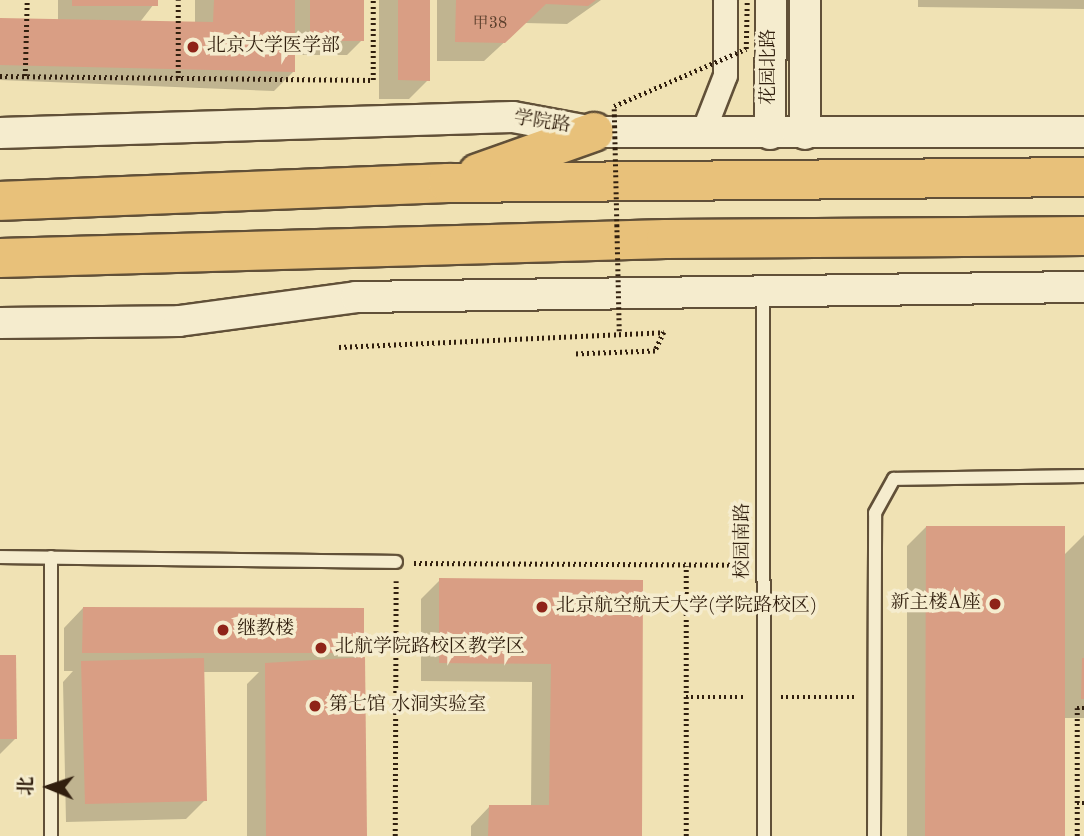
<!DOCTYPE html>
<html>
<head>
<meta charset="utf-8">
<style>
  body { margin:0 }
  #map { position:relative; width:1084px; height:836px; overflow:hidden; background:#f0e2b4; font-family:"Old Standard TT","Noto Serif SC",serif }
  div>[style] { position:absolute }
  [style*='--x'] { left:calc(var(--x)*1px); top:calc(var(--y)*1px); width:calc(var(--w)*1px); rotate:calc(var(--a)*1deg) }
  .shadow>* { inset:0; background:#0003 }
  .building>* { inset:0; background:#d99e84 }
  .path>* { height:4.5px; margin-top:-2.25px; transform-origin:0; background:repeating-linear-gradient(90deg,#311f0e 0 2px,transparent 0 5.5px) }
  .roads { filter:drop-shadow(2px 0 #615038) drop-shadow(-2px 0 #615038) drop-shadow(0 2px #615038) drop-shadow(0 -2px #615038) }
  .service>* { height:12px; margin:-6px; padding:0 6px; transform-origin:6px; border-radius:6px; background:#f5ecce }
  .minor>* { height:23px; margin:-11.5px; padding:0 11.5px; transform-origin:11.5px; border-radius:11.5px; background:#f5ecce }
  .tertiary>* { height:30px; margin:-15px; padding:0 15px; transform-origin:15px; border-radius:15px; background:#f5ecce }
  .trunk>* { height:38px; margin:-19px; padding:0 19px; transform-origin:19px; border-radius:19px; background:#e8c17a }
  .path-bridge>* { height:4.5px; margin-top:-2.25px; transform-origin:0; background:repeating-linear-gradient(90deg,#311f0e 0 2px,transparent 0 5.5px) }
  .dots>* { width:19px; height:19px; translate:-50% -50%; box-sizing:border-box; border:4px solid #f5ecce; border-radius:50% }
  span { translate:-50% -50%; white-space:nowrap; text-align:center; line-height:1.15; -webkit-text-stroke:7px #f5ecce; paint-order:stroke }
  .number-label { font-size:16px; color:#5b3f2c }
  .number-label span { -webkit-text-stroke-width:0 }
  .poi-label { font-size:19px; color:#311f0e }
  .left { translate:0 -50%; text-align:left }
  .right { translate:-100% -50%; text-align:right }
  .street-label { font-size:19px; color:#311f0e }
  .north { position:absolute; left:14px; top:752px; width:70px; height:70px; -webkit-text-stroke:5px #f5ecce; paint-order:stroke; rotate:272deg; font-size:19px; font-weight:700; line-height:28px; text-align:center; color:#311f0e }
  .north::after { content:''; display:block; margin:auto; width:24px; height:32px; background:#311f0e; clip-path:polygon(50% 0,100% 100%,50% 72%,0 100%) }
</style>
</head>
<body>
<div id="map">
  <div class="shadow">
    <i style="clip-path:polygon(58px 0,157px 0,140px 22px,195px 23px,195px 0,362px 0,362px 40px,347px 55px,293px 55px,293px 72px,274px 91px,0 80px,0 20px,58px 21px)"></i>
    <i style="clip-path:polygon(379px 0,428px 0,428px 80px,409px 99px,379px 99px)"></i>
    <i style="clip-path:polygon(437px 0,601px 0,567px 24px,525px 23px,484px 61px,437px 61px)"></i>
    <i style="clip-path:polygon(918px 0,1084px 0,1084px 9px,918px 7px)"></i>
    <i style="clip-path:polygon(926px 527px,1064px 555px,1084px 535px,1084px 718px,1063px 718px,1063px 836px,907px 836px,907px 546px)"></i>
    <i style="clip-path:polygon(440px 580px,642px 582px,640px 836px,471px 836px,471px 826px,490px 806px,531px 807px,532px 682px,421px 681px,421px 599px)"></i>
    <i style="clip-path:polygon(83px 608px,362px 653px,355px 660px,365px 836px,247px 836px,247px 684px,259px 672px,202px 672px,205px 800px,186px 819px,66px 822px,63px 682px,73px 671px,64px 671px,64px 628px)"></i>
    <i style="clip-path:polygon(0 657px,15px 739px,0 754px)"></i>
  </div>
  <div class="building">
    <i style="clip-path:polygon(72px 0,158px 0,158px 6px,72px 6px)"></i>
    <i style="clip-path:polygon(214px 0,295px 0,295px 72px,0 65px,0 18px,213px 22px)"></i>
    <i style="clip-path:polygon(310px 0,364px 0,364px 41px,310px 41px)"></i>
    <i style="clip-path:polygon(398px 0,430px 0,430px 81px,398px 80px)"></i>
    <i style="clip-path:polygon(456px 0,596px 0,588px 6px,546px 4px,505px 43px,455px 42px)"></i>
    <i style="clip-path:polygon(926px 526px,1065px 526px,1065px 836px,925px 836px)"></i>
    <i style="clip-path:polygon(439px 578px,643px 580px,642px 836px,488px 836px,489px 805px,549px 805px,551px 664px,439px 663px)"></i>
    <i style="clip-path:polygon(83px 607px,364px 608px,364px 653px,82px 653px)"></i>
    <i style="clip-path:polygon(0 655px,16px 655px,17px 739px,0 739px)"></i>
    <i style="clip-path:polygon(365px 657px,367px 836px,266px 836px,265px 663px)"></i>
    <i style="clip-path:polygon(204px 658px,207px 801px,85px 804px,81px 661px)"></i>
    <i style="clip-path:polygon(1082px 658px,1084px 658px,1084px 699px,1081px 699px)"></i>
  </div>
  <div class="path">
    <i style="--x:0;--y:76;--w:373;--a:0.6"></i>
    <i style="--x:373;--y:80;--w:80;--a:-90"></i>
    <i style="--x:25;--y:76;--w:76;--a:-88.5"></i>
    <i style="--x:178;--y:78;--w:78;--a:-90"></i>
    <i style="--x:339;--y:347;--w:325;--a:-2.6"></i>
    <i style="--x:664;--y:332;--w:21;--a:115"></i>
    <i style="--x:655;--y:351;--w:81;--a:177.9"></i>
    <i style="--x:414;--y:563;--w:331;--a:0.3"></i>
    <i style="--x:686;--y:697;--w:59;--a:0"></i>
    <i style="--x:781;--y:697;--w:76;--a:0"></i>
    <i style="--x:1077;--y:803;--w:95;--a:-90"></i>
    <i style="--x:1077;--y:708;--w:7;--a:0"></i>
    <i style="--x:395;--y:836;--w:255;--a:-89.8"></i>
    <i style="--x:686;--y:836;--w:270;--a:-90"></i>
    <i style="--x:1077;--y:836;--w:33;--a:-90"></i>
    <i style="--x:1077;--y:803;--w:7;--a:0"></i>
  </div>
  <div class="roads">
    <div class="service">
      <i style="--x:763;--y:290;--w:546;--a:89.9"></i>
      <i style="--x:0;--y:557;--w:396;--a:0.7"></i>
      <i style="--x:51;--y:836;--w:279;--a:-90"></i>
      <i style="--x:874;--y:836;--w:323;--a:-89.8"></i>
      <i style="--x:875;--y:513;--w:39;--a:-61"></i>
      <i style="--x:894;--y:479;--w:190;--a:-0.9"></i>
    </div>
    <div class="minor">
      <i style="--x:702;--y:134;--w:63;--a:-68.7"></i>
      <i style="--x:725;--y:75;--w:75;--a:-90"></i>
    </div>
    <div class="tertiary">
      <i style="--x:805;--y:0;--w:134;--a:90"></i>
      <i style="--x:0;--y:133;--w:513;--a:-1.79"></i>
      <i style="--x:513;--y:117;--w:82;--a:10.5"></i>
      <i style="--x:594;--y:132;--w:490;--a:0"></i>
      <i style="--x:770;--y:134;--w:134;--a:-89.6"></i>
      <i style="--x:0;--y:323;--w:179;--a:-0.6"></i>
      <i style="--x:179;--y:321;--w:179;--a:-7.7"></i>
      <i style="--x:356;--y:297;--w:728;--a:-0.79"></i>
    </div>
    <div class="trunk">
      <i style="--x:478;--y:173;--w:123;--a:-19.5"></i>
      <i style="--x:0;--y:201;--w:448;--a:-2.3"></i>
      <i style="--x:448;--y:183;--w:636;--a:-0.54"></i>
      <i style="--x:0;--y:258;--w:666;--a:-1.63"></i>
      <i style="--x:666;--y:239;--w:418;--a:-0.4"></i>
    </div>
  </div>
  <div class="path-bridge">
    <i style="--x:619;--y:331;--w:225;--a:-91.3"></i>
    <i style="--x:614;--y:106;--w:144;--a:-23.4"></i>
    <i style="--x:746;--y:49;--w:49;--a:-88.8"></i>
  </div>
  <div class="dots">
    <i style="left:193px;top:47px;background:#8f2418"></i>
    <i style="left:995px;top:604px;background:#8f2418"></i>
    <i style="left:542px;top:607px;background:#8f2418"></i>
    <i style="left:223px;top:630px;background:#8f2418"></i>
    <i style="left:321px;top:648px;background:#8f2418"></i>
    <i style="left:315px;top:706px;background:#8f2418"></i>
  </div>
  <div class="number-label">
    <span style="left:490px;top:24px">甲38</span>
  </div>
  <div class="poi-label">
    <span class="left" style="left:207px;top:47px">北京大学医学部</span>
    <span class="right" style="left:981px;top:604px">新主楼A座</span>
    <span class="left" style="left:556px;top:607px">北京航空航天大学(学院路校区)</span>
    <span class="left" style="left:237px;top:630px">继教楼</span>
    <span class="left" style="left:335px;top:648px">北航学院路校区教学区</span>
    <span class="left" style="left:329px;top:706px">第七馆 水洞实验室</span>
  </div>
  <div class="street-label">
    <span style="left:770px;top:67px;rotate:-90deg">花园北路</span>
    <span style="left:542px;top:123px;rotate:9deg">学院路</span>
    <span style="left:744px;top:541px;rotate:-90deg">校园南路</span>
  </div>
  <div class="north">北</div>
</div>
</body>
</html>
